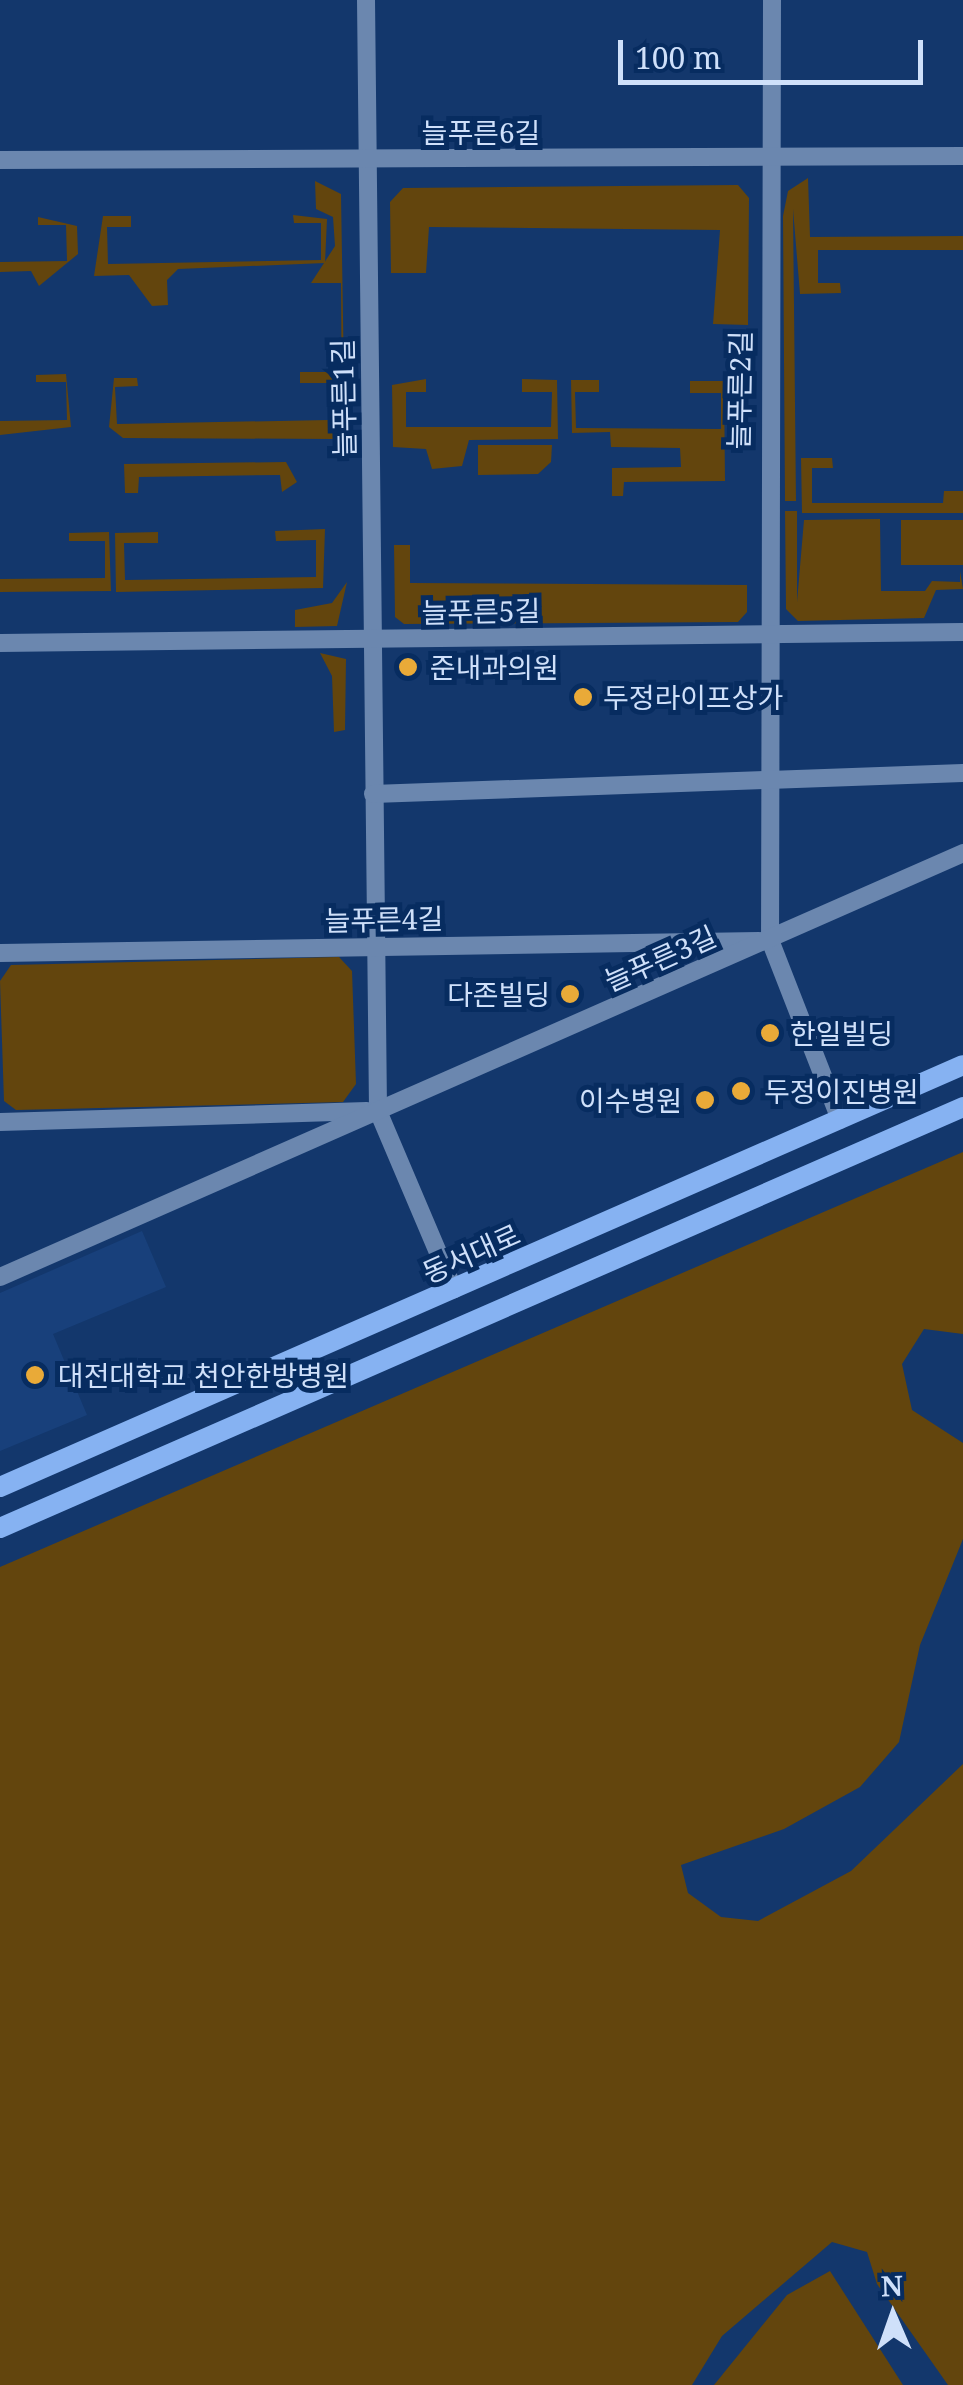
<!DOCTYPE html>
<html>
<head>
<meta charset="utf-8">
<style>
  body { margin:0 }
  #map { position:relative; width:963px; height:2385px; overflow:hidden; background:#13376c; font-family:"Noto Serif","Noto Sans KR",serif }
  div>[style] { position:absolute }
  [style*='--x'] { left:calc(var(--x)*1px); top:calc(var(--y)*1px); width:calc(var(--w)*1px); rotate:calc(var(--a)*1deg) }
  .built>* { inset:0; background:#18407b }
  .green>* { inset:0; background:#63450d }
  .minor>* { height:18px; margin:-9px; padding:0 9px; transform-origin:9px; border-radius:9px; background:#6b87af }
  .secondary>* { height:20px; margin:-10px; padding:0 10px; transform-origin:10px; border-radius:10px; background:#86b2f2 }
  .dots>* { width:28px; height:28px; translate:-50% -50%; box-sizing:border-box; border:5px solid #072c60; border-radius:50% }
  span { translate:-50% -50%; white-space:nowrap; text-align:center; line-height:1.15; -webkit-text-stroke:10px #072c60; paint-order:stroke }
  .street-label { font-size:28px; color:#cfe0fa }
  .poi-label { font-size:28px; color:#cfe0fa }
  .left { translate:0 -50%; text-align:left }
  .right { translate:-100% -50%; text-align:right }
  .north { position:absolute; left:843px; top:2265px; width:100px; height:100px; -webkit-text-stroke:8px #072c60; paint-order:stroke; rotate:358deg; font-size:28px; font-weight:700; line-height:40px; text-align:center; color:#cfe0fa }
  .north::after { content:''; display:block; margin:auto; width:35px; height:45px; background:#cfe0fa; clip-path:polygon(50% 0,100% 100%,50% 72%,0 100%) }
  .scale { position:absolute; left:618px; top:40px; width:305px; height:45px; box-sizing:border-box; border:5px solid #cfe0fa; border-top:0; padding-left:12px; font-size:30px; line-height:35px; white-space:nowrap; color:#cfe0fa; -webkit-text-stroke:8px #072c60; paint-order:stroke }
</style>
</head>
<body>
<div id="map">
  <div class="built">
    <i style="clip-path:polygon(142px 1231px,166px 1287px,53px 1334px,87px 1415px,0 1451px,0 1293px)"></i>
  </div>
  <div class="green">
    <i style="clip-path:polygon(808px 178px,810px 237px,963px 236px,963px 250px,818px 250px,818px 283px,840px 283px,841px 293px,800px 294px,793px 209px,796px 501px,785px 501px,783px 216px,788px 191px)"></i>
    <i style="clip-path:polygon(315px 181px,341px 194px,345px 440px,342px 441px,341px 283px,311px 283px,335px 246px,333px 217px,316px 209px)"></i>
    <i style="clip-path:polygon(738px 185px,749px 198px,748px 325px,713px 324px,720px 230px,429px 227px,426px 273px,391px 273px,390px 202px,403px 188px)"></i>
    <i style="clip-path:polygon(293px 215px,327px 219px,325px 263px,178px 269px,167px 280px,168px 305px,152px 306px,129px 275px,94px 276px,103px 216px,131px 216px,131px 227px,107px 227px,108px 264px,321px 260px,321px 223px,294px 223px)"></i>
    <i style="clip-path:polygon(38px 217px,77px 226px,78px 254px,39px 286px,31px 271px,0 272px,0 262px,67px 261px,66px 225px,38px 225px)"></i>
    <i style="clip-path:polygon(300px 372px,333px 372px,334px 439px,123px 438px,109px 427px,114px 378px,137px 378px,138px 386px,115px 387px,117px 424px,328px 420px,328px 383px,300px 383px)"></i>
    <i style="clip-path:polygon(66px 374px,71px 427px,0 435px,0 421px,67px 420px,66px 382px,36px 382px,36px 375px)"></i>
    <i style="clip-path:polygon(426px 379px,426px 392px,406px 392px,406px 427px,551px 427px,552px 392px,522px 392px,522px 379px,557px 380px,558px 439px,469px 440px,462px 466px,432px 469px,426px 449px,393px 447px,392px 385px)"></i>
    <i style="clip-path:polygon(571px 380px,599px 380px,599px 392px,575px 392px,576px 428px,721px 429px,721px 393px,690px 393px,690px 381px,724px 381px,725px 481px,624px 482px,623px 496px,612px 496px,612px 468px,681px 467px,680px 448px,611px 447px,610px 432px,572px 433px)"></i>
    <i style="clip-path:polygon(478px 445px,552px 445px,551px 462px,538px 474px,478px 475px)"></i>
    <i style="clip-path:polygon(801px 458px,832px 458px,833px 468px,812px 468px,812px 503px,943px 503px,944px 491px,963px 491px,963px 513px,802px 513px)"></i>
    <i style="clip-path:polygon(286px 462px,297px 482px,282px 492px,280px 475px,139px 477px,138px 493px,125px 493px,124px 464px)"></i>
    <i style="clip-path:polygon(785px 511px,797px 511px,797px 602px,804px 520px,880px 519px,881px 591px,925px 591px,932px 581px,960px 582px,960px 571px,963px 589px,936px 590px,924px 618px,798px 621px,786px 609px)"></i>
    <i style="clip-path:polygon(901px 520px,963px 520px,963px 565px,901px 565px)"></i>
    <i style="clip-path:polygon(325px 529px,323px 588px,116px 592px,115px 533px,158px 532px,158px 543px,124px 543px,125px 580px,316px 577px,316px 540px,276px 541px,275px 531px)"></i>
    <i style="clip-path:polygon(109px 532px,111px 591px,0 592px,0 579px,105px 578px,105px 541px,69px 541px,69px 533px)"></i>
    <i style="clip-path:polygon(394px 545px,410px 545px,410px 583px,747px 585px,747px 612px,738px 622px,404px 624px,395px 617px)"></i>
    <i style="clip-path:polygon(347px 582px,337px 626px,295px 627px,295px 610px,332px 603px)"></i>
    <i style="clip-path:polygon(320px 653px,346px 659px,345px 730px,334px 732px,332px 676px)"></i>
    <i style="clip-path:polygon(339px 957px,352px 971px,356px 1084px,343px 1102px,16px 1110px,4px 1101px,0 981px,11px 965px)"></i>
    <i style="clip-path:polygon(963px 1152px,963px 1334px,924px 1329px,902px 1364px,912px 1410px,963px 1443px,963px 1539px,920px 1645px,899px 1742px,860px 1787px,784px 1829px,681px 1865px,688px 1893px,721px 1917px,758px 1921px,851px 1871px,963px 1764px,963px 2385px,948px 2385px,877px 2284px,867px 2252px,832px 2242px,722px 2336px,692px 2385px,0 2385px,0 1567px)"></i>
    <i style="clip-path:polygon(830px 2271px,903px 2385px,714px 2385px,787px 2295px)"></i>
  </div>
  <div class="minor">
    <i style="--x:366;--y:0;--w:1111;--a:89.38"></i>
    <i style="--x:378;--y:1111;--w:194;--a:67"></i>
    <i style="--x:772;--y:0;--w:940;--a:90.12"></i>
    <i style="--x:770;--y:940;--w:193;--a:68.7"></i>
    <i style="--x:0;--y:160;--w:963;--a:-0.24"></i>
    <i style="--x:0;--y:643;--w:963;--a:-0.65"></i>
    <i style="--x:373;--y:794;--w:590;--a:-2.04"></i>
    <i style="--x:0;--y:953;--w:759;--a:-0.91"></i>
    <i style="--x:0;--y:1122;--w:367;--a:-1.7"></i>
    <i style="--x:0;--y:1277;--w:1052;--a:-23.76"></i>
  </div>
  <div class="secondary">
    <i style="--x:0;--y:1487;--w:1051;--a:-23.66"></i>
    <i style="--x:0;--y:1528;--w:1051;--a:-23.61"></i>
  </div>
  <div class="dots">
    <i style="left:408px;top:667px;background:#e9aa38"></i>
    <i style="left:583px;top:697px;background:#e9aa38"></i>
    <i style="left:570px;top:994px;background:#e9aa38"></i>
    <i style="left:770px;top:1033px;background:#e9aa38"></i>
    <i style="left:741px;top:1091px;background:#e9aa38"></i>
    <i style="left:705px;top:1100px;background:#e9aa38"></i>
    <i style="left:35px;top:1375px;background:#e9aa38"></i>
  </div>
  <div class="street-label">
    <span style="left:481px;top:132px">늘푸른6길</span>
    <span style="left:739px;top:390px;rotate:-89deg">늘푸른2길</span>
    <span style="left:343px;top:398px;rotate:-91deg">늘푸른1길</span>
    <span style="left:481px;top:611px;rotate:-1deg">늘푸른5길</span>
    <span style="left:384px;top:919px;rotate:-1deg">늘푸른4길</span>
    <span style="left:660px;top:958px;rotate:-24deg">늘푸른3길</span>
    <span style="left:471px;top:1253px;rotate:-24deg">동서대로</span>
  </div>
  <div class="poi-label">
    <span class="left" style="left:430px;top:667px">준내과의원</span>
    <span class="left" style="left:603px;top:697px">두정라이프상가</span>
    <span class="right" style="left:550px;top:994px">다존빌딩</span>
    <span class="left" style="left:790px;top:1033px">한일빌딩</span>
    <span class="left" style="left:764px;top:1091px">두정이진병원</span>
    <span class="right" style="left:682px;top:1100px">이수병원</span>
    <span class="left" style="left:58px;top:1375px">대전대학교 천안한방병원</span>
  </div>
  <div class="north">N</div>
  <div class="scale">100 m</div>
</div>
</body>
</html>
